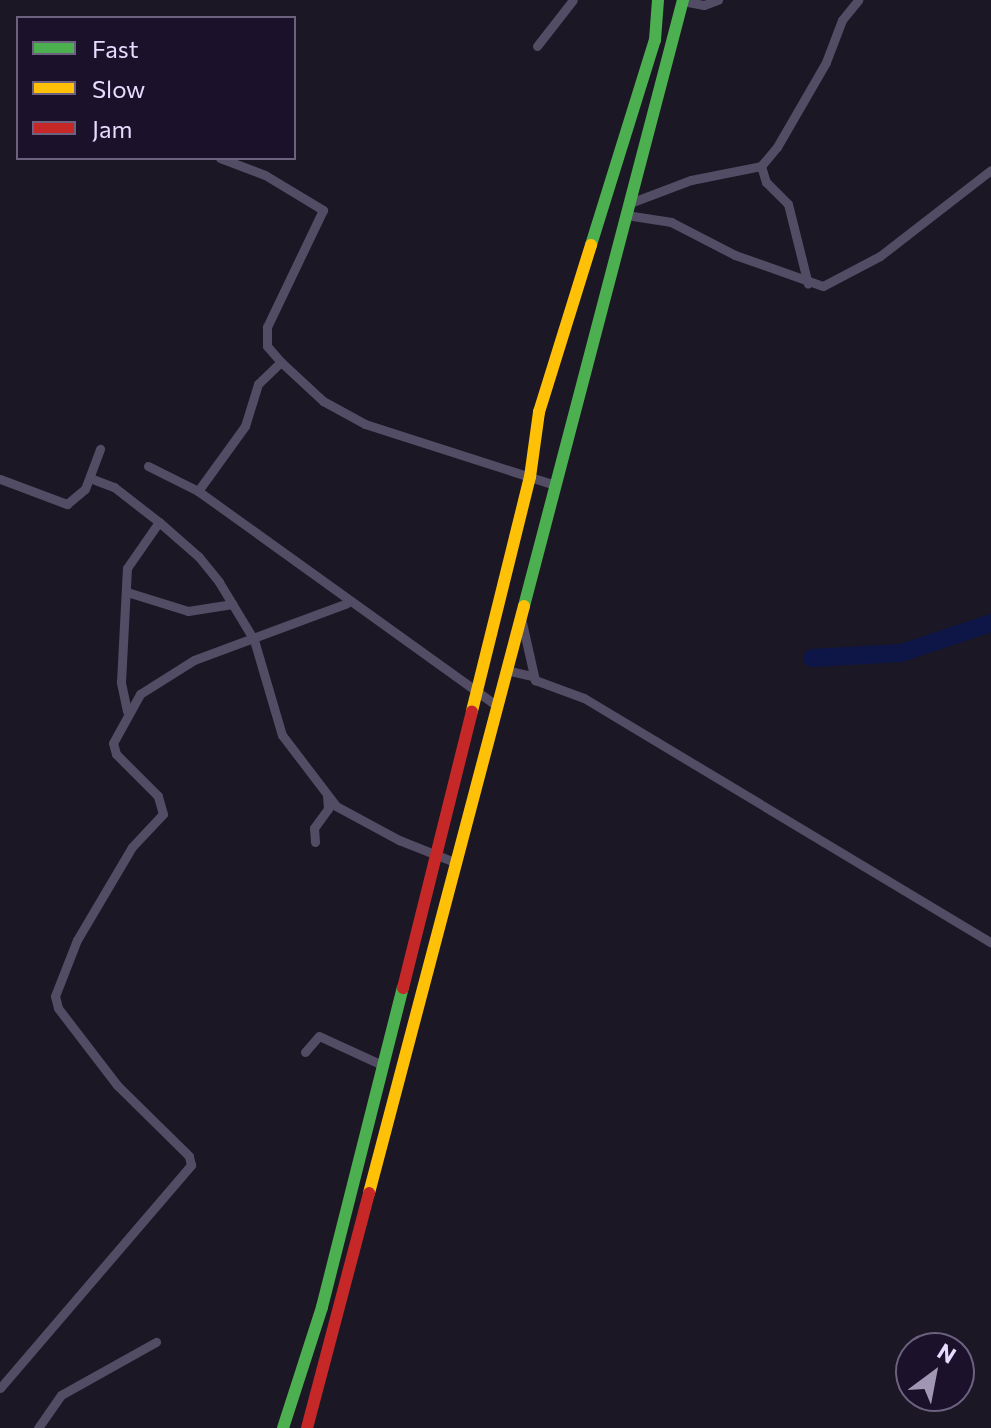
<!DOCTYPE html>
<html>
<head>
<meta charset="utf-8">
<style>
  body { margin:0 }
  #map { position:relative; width:991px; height:1428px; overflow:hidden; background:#1c1725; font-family:Commissioner,sans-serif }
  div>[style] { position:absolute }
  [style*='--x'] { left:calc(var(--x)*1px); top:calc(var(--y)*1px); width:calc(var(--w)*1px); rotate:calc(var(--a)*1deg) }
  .river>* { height:18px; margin:-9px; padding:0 9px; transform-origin:9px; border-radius:9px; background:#0d1646 }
  .street>* { height:9px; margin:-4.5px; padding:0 4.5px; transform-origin:4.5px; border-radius:4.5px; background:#524d65 }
  .fast>* { height:12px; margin:-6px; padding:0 6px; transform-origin:6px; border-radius:6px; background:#4caf50 }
  .slow>* { height:12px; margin:-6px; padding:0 6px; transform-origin:6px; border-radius:6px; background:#ffc107 }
  .jam>* { height:12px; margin:-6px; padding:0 6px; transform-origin:6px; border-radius:6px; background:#c62828 }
  span { translate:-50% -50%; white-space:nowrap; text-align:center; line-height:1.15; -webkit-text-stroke:6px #1b112b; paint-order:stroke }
  .legend { position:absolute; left:16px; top:16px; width:280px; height:144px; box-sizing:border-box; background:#1b112b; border:2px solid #6c6280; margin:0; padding:10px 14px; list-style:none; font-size:24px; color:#e6dcff }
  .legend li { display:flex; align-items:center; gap:16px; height:40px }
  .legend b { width:40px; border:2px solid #6c6280 }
  .north { position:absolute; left:895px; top:1332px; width:80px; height:80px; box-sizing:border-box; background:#1b112b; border:2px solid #6c6280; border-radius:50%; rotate:32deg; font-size:22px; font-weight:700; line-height:32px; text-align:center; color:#e6dcff }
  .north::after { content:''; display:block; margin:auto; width:28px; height:36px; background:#9f97b3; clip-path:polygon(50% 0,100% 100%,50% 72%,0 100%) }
</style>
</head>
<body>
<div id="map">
  <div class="river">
    <i style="--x:812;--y:658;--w:89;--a:-3.2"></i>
    <i style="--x:901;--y:653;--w:95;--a:-18.4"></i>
  </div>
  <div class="street">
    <i style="--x:683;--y:1;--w:21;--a:11"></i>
    <i style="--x:704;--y:5;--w:15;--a:-20"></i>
    <i style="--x:537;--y:46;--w:58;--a:-52"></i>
    <i style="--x:220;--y:158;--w:48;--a:20.7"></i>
    <i style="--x:265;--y:175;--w:68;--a:31.1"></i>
    <i style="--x:323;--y:210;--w:130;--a:115.6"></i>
    <i style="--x:267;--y:327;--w:19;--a:90"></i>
    <i style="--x:267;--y:346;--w:21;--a:49"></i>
    <i style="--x:281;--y:362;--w:57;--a:42.9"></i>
    <i style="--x:323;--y:401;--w:48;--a:28.7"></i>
    <i style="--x:365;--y:424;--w:200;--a:17.8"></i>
    <i style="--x:761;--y:166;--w:17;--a:73"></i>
    <i style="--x:766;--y:182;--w:31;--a:45"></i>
    <i style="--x:788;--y:204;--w:82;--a:76"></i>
    <i style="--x:630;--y:203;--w:65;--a:-20.7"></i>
    <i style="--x:691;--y:180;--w:71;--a:-11.3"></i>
    <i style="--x:761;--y:166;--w:25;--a:-50"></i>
    <i style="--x:777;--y:147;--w:98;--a:-60"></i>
    <i style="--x:826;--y:62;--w:45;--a:-69.1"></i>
    <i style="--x:842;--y:20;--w:26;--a:-51"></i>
    <i style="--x:626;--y:215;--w:46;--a:8.8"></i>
    <i style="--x:671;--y:222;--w:72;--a:27.3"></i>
    <i style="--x:735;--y:255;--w:93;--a:19.4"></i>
    <i style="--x:823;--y:286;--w:64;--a:-27.8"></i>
    <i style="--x:880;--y:256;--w:140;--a:-37.8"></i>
    <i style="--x:148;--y:466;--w:56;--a:26.6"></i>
    <i style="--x:198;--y:491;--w:368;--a:35.7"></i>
    <i style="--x:90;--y:478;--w:26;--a:21"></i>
    <i style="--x:114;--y:487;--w:57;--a:37.9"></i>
    <i style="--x:159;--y:522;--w:53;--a:41.2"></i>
    <i style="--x:199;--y:557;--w:32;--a:51"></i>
    <i style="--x:219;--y:582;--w:68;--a:58.9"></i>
    <i style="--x:254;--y:640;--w:99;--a:73.6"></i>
    <i style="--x:282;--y:735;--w:89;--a:52.7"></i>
    <i style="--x:336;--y:806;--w:72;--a:28.4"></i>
    <i style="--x:399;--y:840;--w:62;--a:21.6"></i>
    <i style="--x:0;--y:479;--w:72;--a:20.5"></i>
    <i style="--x:67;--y:504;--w:23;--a:-40"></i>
    <i style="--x:85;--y:489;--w:43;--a:-69.4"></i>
    <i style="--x:198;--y:491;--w:80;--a:-54.1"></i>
    <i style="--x:245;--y:426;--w:44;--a:-72.8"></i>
    <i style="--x:258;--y:384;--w:32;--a:-44"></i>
    <i style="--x:127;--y:592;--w:64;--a:17.3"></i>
    <i style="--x:188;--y:611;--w:45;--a:-9"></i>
    <i style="--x:521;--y:618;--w:64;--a:77.3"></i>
    <i style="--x:535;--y:680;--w:52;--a:20.2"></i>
    <i style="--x:584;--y:698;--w:475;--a:31"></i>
    <i style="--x:506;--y:670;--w:26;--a:13"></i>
    <i style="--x:127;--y:711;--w:30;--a:-102"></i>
    <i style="--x:121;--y:682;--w:114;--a:-87"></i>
    <i style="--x:127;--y:568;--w:56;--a:-55.2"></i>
    <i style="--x:315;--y:842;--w:14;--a:-94"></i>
    <i style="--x:314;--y:828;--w:24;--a:-54"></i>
    <i style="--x:328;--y:809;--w:14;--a:-94"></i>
    <i style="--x:305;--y:1052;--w:21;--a:-49"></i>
    <i style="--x:319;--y:1036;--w:65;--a:24.6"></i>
    <i style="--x:0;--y:1388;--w:294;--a:-49.4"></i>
    <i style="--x:191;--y:1165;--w:9;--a:-103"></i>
    <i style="--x:189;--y:1156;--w:101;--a:-135.4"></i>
    <i style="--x:117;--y:1085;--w:97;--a:-127.5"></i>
    <i style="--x:58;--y:1008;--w:12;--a:-104"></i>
    <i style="--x:55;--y:996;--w:60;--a:-68.6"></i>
    <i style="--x:77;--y:940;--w:108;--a:-59.4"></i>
    <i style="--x:132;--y:847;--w:45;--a:-46.8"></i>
    <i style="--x:163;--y:814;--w:19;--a:-106"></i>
    <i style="--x:158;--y:796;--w:59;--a:-135"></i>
    <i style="--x:116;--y:754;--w:11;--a:-105"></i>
    <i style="--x:113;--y:743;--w:56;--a:-61.1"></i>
    <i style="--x:140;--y:694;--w:64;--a:-32.2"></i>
    <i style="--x:194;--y:660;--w:163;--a:-20.4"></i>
    <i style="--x:38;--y:1428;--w:40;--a:-55.1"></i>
    <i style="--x:61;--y:1395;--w:109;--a:-29.2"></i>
  </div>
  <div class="fast">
    <i style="--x:591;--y:245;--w:215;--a:-72.7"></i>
    <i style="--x:655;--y:40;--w:40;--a:-85.7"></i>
    <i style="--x:524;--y:606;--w:627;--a:-75.3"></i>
    <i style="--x:283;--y:1428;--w:127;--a:-72.1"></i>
    <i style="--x:322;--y:1307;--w:329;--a:-75.8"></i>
  </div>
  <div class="slow">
    <i style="--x:472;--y:711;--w:241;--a:-76.1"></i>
    <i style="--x:530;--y:477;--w:66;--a:-82.1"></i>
    <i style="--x:539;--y:412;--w:175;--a:-72.7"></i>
    <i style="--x:369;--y:1193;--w:607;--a:-75.21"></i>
  </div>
  <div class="jam">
    <i style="--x:403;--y:988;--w:285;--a:-76"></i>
    <i style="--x:307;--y:1428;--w:243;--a:-75.2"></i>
  </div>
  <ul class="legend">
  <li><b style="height:10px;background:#4caf50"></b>Fast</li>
  <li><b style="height:10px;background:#ffc107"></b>Slow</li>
  <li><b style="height:10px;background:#c62828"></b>Jam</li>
  </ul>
  <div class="north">N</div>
</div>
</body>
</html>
